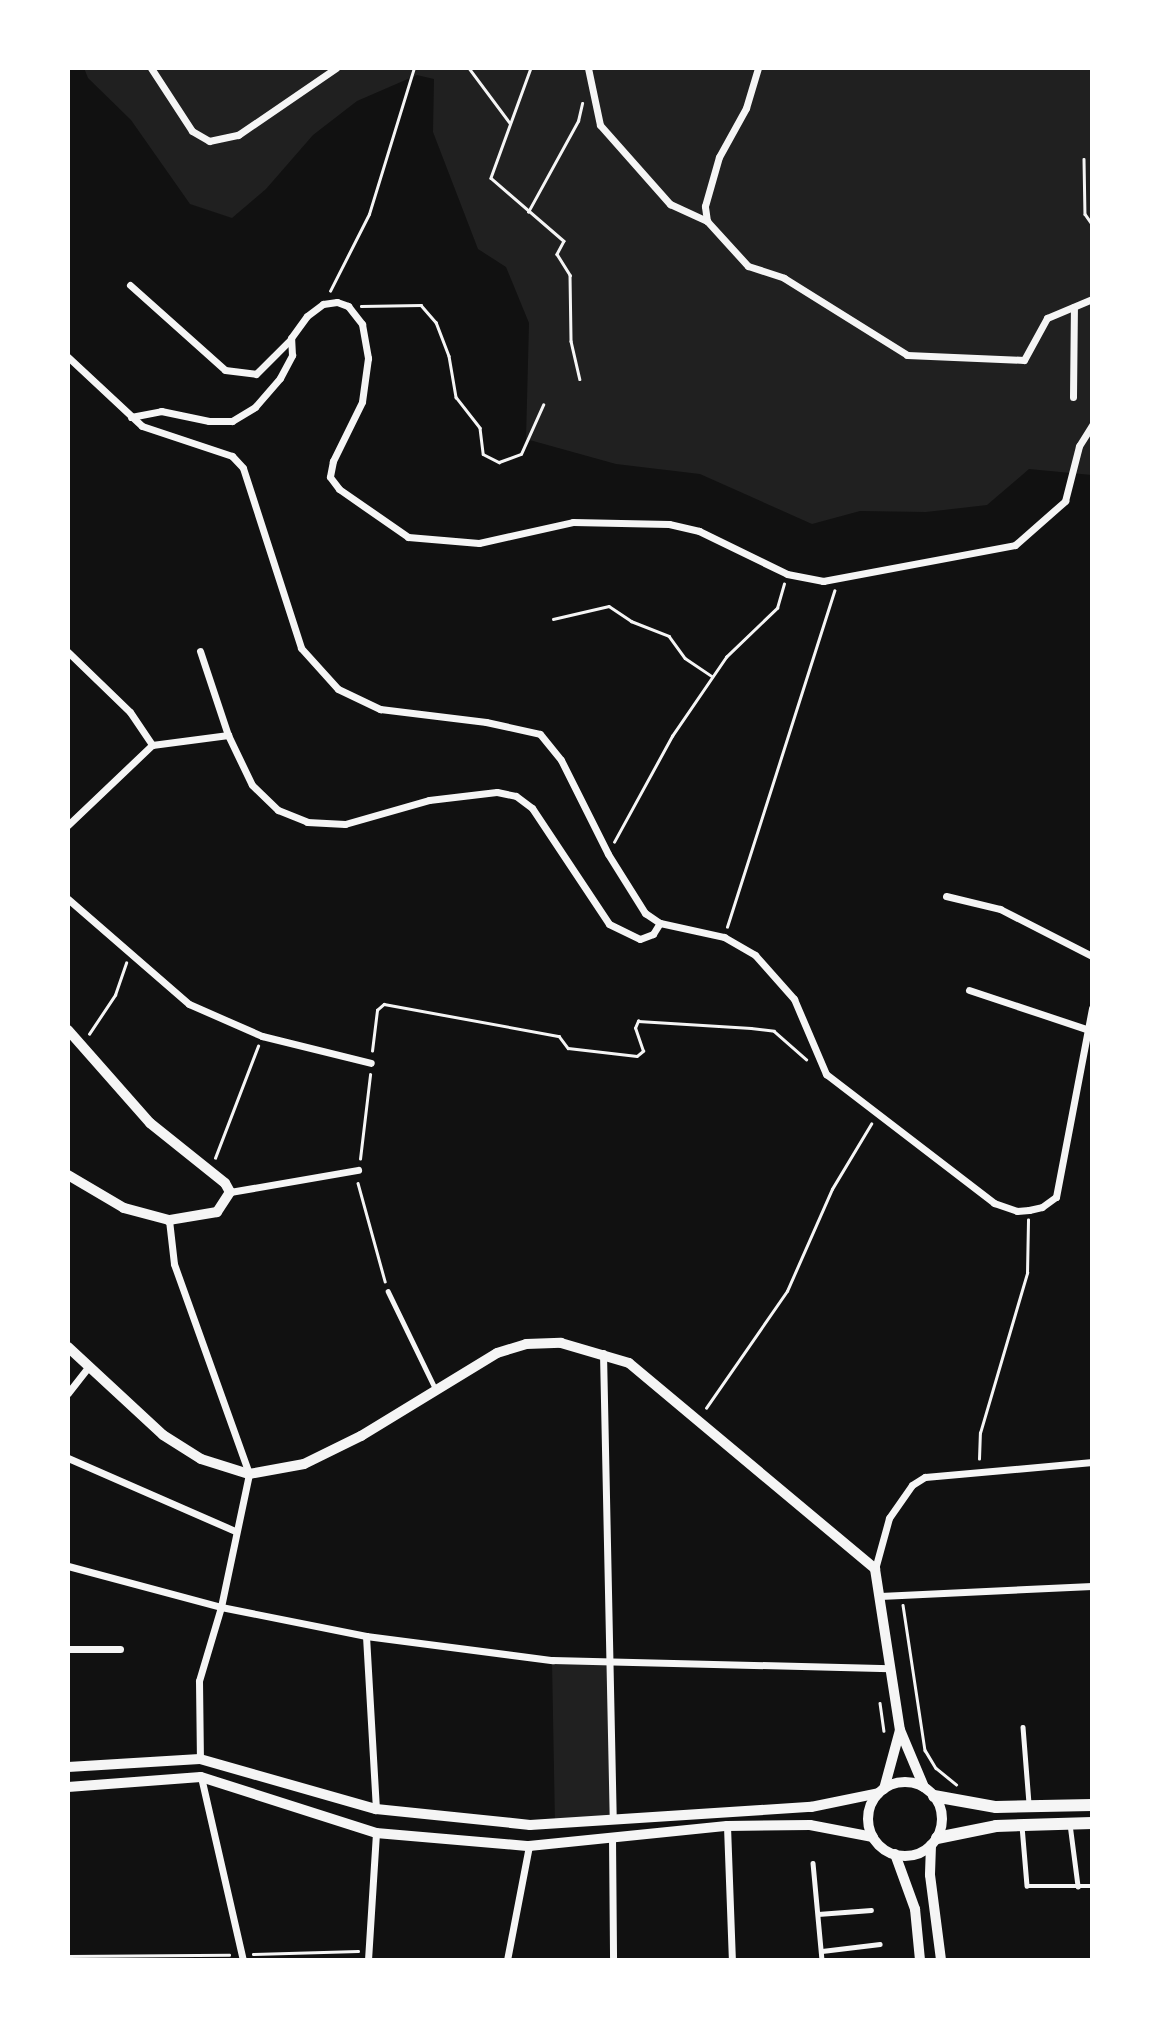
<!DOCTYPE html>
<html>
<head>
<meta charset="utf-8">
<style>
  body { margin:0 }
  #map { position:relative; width:1160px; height:2028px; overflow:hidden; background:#111; font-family:"PT Serif",serif }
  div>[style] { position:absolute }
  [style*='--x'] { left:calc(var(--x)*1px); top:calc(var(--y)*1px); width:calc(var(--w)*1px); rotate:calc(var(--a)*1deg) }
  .green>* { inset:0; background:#202020 }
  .path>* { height:2.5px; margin:-1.25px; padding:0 1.25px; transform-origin:1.25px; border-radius:1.25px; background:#f5f5f5 }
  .service>* { height:4.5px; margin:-2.25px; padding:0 2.25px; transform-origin:2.25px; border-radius:2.25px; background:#f5f5f5 }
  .minor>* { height:7px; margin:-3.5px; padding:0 3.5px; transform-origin:3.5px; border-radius:3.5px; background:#f5f5f5 }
  .tertiary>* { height:10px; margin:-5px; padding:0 5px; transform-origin:5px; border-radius:5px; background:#f5f5f5 }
  .tertiary>.ring { margin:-5px; padding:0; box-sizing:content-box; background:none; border:10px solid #f5f5f5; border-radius:50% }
  .secondary>* { height:12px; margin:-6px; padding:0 6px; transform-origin:6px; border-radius:6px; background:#f5f5f5 }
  span { translate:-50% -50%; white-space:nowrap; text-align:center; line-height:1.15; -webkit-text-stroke:6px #fff; paint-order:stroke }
  .frame { position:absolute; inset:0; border:70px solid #fff; pointer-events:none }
</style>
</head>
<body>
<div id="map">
  <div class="green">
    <i style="clip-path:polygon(84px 68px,1092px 68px,1092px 475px,1029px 469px,987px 505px,926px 512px,860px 511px,812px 524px,700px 474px,616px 464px,526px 439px,529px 323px,506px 267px,478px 249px,433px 132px,434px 79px,417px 75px,357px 101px,313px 135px,266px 189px,232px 218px,190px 204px,131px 120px,88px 78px)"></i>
    <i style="clip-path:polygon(552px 1660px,610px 1665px,613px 1818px,555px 1823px)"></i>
  </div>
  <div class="path">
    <i style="--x:469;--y:68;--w:69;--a:53.3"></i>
    <i style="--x:531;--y:68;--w:117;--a:110"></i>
    <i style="--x:491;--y:178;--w:96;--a:40.8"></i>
    <i style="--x:564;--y:241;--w:15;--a:118"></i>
    <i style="--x:557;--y:254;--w:25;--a:58"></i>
    <i style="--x:570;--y:275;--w:66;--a:89.1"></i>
    <i style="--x:571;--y:341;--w:39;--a:77"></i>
    <i style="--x:1084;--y:159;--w:55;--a:89"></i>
    <i style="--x:1085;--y:214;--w:12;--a:55"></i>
    <i style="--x:528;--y:212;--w:104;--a:-61.2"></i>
    <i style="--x:578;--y:121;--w:18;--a:-77"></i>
    <i style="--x:330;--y:291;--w:86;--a:-63.1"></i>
    <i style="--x:369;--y:214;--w:153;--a:-72.9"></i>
    <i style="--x:361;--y:306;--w:60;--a:-1"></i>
    <i style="--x:421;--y:305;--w:23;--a:49"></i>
    <i style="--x:436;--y:322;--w:36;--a:69"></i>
    <i style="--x:449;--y:356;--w:42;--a:80.3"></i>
    <i style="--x:456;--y:397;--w:39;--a:52"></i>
    <i style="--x:480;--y:428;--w:26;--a:83"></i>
    <i style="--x:483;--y:454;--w:18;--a:27"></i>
    <i style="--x:499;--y:462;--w:23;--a:-20"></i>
    <i style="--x:521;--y:454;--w:54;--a:-65.8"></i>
    <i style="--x:553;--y:619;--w:57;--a:-13.1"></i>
    <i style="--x:609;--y:606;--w:27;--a:34"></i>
    <i style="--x:631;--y:621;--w:41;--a:21.5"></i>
    <i style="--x:669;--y:636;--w:27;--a:54"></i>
    <i style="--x:685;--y:658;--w:32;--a:34"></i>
    <i style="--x:614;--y:842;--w:121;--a:-61.3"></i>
    <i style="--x:672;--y:736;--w:96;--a:-55.6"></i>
    <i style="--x:726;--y:657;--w:71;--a:-43.9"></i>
    <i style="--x:777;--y:608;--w:25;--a:-74"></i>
    <i style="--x:727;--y:927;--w:353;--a:-72.3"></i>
    <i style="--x:89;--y:1034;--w:47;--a:-56.3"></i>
    <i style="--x:115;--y:995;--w:34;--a:-71"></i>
    <i style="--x:372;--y:1051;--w:41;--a:-83"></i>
    <i style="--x:377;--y:1010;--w:9;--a:-41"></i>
    <i style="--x:384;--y:1004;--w:178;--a:10.4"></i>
    <i style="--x:559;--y:1036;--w:15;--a:53"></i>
    <i style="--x:568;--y:1048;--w:69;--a:6.6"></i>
    <i style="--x:637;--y:1056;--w:8;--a:-40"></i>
    <i style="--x:643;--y:1051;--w:24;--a:-109"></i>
    <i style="--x:635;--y:1028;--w:8;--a:-67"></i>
    <i style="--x:638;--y:1021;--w:113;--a:3.5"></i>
    <i style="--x:751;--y:1028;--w:23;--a:7"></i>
    <i style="--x:774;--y:1031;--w:43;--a:41.2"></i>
    <i style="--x:215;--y:1158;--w:120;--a:-69"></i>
    <i style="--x:360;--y:1159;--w:85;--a:-83.2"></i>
    <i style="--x:358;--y:1183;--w:102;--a:74.6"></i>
    <i style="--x:706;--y:1408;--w:142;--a:-55.3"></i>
    <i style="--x:787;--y:1291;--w:111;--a:-66.2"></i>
    <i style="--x:832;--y:1189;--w:76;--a:-59"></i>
    <i style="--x:979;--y:1459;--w:26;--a:-88"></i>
    <i style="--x:980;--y:1433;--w:167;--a:-73.6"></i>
    <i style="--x:1027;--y:1273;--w:53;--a:-88.9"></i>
    <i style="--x:903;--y:1605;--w:147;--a:81.4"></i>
    <i style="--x:925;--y:1750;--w:21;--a:59"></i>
    <i style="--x:936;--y:1768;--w:26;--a:39"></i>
    <i style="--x:880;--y:1703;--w:28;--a:82"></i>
    <i style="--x:253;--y:1954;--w:105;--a:-1.6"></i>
    <i style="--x:68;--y:1956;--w:161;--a:-0.4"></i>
  </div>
  <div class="service">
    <i style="--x:388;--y:1291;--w:110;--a:64.1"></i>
    <i style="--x:1023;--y:1727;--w:77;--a:85.5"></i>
    <i style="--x:1070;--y:1824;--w:63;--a:82.6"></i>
    <i style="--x:1022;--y:1826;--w:60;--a:85.2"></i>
    <i style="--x:1027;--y:1886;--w:65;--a:0"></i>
    <i style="--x:813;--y:1863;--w:97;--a:84.7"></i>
    <i style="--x:818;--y:1914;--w:53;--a:-4.3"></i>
    <i style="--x:822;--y:1951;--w:58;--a:-6.9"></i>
  </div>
  <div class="minor">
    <i style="--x:151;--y:68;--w:75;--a:56.9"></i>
    <i style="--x:192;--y:131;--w:20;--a:30"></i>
    <i style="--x:209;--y:141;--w:30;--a:-12"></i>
    <i style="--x:238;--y:135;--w:119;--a:-34.4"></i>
    <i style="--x:588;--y:68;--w:58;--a:78.1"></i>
    <i style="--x:600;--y:125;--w:106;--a:48.5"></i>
    <i style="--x:670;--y:204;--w:41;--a:24.7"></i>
    <i style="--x:707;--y:221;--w:61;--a:47.7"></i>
    <i style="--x:748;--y:266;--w:38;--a:18"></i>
    <i style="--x:784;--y:278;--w:145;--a:32"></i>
    <i style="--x:907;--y:355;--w:117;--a:2.4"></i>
    <i style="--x:1024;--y:360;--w:48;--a:-61.3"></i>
    <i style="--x:1047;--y:318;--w:49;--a:-22.9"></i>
    <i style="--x:707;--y:221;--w:15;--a:-98"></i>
    <i style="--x:705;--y:206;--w:51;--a:-74.1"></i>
    <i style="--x:719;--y:157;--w:56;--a:-61.1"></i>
    <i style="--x:746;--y:108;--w:42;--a:-73.3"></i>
    <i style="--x:130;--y:285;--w:127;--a:41.8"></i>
    <i style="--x:225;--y:370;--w:31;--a:7"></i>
    <i style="--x:256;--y:374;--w:49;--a:-45"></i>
    <i style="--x:68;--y:357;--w:101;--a:43"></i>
    <i style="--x:142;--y:426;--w:95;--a:18.4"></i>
    <i style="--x:232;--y:456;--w:16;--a:47"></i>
    <i style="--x:243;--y:468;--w:189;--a:72.1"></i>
    <i style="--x:301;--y:648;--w:55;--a:47.9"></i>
    <i style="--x:338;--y:689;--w:47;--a:25.5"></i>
    <i style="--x:380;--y:709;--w:107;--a:7"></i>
    <i style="--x:486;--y:722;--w:55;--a:12.5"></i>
    <i style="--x:540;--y:734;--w:33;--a:51"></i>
    <i style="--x:561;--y:760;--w:105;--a:63.4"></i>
    <i style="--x:608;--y:854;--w:70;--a:57.9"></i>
    <i style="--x:645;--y:913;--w:18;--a:34"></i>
    <i style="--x:660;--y:923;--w:66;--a:12.3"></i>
    <i style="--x:724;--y:937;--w:36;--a:30"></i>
    <i style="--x:755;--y:955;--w:59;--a:48.4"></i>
    <i style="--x:794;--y:999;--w:82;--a:66.9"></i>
    <i style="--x:826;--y:1074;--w:212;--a:37.5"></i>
    <i style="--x:994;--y:1203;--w:24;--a:19"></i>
    <i style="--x:1017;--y:1211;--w:12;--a:-5"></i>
    <i style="--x:1029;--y:1210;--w:13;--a:-13"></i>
    <i style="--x:1042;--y:1207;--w:17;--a:-36"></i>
    <i style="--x:1056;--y:1197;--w:192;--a:-79.2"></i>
    <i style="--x:1073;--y:397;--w:90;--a:-89.4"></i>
    <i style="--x:131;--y:417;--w:31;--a:-11"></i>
    <i style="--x:161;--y:411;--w:49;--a:11.8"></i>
    <i style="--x:209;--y:421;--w:23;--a:0"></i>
    <i style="--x:232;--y:421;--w:27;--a:-31"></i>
    <i style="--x:255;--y:407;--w:38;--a:-49"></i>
    <i style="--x:280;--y:378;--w:26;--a:-62"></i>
    <i style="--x:292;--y:355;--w:17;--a:-93"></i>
    <i style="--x:291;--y:338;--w:27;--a:-54"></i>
    <i style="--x:307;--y:316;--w:20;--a:-37"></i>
    <i style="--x:323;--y:304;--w:14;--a:-8"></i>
    <i style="--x:337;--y:302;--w:12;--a:20"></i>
    <i style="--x:348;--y:306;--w:23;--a:52"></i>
    <i style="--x:362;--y:324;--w:35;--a:80"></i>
    <i style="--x:368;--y:358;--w:44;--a:97.8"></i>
    <i style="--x:362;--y:402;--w:66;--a:116.2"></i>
    <i style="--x:333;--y:461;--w:16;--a:101"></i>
    <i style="--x:330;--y:477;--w:15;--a:53"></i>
    <i style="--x:339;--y:489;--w:84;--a:34.8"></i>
    <i style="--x:408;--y:537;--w:71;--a:4.8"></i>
    <i style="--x:479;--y:543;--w:96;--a:-12.6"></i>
    <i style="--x:573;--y:522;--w:96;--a:1.2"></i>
    <i style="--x:669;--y:524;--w:31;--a:13"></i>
    <i style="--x:699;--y:531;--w:98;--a:26"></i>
    <i style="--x:787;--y:574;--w:37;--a:11"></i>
    <i style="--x:823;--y:581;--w:195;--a:-10.6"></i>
    <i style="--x:1015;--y:545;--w:67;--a:-41.3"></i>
    <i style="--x:1065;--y:501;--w:57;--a:-75.7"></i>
    <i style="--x:1079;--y:446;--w:25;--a:-58"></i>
    <i style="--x:200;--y:651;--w:89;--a:71.6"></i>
    <i style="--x:68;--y:652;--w:86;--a:44.1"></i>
    <i style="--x:130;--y:712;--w:40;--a:56"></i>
    <i style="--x:68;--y:825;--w:116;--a:-43.6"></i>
    <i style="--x:152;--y:745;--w:77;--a:-7.5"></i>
    <i style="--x:228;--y:735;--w:55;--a:64.4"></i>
    <i style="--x:252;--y:785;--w:36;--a:44"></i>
    <i style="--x:278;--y:810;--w:31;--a:22"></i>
    <i style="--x:307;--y:822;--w:38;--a:3"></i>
    <i style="--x:345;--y:824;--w:87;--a:-15.9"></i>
    <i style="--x:429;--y:800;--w:68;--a:-6.7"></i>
    <i style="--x:497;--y:792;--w:19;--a:12"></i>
    <i style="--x:516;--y:796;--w:20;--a:37"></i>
    <i style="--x:532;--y:808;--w:139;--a:56.4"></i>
    <i style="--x:609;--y:924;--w:34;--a:26"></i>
    <i style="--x:640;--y:939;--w:14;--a:-21"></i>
    <i style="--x:653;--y:934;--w:13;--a:-58"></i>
    <i style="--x:946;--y:896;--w:56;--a:13.5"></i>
    <i style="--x:1000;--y:909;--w:103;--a:27.1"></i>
    <i style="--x:68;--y:899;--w:160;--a:41"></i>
    <i style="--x:189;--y:1004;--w:80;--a:23.7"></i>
    <i style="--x:262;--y:1036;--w:112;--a:13.9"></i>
    <i style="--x:969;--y:990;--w:123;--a:18.4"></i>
    <i style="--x:230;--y:1192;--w:130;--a:-9.8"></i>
    <i style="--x:169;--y:1220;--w:44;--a:83.5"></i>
    <i style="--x:174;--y:1264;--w:223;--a:70.3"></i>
    <i style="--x:249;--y:1474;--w:136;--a:101.9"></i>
    <i style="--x:221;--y:1607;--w:77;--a:106.6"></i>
    <i style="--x:199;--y:1681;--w:78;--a:89.3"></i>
    <i style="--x:603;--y:1353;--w:465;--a:88.8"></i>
    <i style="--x:68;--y:1393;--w:33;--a:-52"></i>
    <i style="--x:68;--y:1458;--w:182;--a:23.6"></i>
    <i style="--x:68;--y:1566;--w:158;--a:15"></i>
    <i style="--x:221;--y:1607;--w:148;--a:11.3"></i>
    <i style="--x:366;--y:1636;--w:188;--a:7.4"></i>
    <i style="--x:552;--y:1660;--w:338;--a:1.4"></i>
    <i style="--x:875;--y:1569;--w:53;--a:-74.6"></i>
    <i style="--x:889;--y:1518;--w:40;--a:-55.1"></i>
    <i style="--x:912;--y:1485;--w:15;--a:-32"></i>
    <i style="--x:925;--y:1477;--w:168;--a:-5.1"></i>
    <i style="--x:880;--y:1596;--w:212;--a:-2.7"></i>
    <i style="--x:366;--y:1636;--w:173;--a:86.7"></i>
    <i style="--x:68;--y:1649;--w:52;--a:0"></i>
    <i style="--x:201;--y:1777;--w:188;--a:77.1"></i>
    <i style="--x:727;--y:1826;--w:134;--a:87.9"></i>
    <i style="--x:612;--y:1838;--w:122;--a:89.5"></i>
    <i style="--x:368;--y:1960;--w:127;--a:-86.4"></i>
    <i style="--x:507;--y:1960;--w:116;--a:-79.1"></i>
  </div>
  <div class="tertiary">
    <i style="--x:68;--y:1030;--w:124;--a:48.6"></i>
    <i style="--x:150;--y:1123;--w:96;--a:38.7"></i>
    <i style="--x:225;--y:1183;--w:10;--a:61"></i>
    <i style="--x:230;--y:1192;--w:24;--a:123"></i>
    <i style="--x:217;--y:1212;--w:49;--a:170.5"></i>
    <i style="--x:169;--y:1220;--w:47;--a:-165.1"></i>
    <i style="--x:124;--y:1208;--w:65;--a:-149.5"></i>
    <i style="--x:68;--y:1347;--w:129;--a:42.8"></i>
    <i style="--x:163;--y:1435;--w:45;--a:32.3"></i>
    <i style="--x:201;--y:1459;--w:50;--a:17.4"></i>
    <i style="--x:249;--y:1474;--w:56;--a:-10.3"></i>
    <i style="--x:304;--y:1464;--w:64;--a:-26.2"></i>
    <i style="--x:361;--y:1436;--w:159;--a:-31.4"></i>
    <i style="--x:497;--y:1353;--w:30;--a:-17"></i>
    <i style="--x:526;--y:1344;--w:35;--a:-2"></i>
    <i style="--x:561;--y:1343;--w:71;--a:16.4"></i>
    <i style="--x:629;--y:1363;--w:321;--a:39.9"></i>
    <i style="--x:875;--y:1569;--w:163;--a:81.2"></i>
    <i style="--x:900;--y:1730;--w:62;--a:67.2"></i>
    <i style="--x:68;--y:1767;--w:132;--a:-3.5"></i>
    <i style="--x:200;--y:1759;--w:183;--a:15.9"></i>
    <i style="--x:376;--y:1809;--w:155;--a:5.9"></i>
    <i style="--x:530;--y:1825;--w:282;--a:-3.7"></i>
    <i style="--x:811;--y:1807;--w:69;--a:-11.6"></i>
    <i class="ring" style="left:868px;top:1782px;width:64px;height:64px"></i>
    <i style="--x:68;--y:1787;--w:133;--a:-4.3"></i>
    <i style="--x:201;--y:1777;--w:184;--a:17.7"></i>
    <i style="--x:376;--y:1833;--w:154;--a:4.9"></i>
    <i style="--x:529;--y:1846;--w:199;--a:-5.8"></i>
    <i style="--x:727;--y:1826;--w:83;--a:-0.7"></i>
    <i style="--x:810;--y:1825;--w:64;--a:10.8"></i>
    <i style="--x:884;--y:1789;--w:61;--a:-74.8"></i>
    <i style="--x:931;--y:1845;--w:30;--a:92"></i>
    <i style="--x:930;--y:1875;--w:86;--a:82.6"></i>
    <i style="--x:895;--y:1854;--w:59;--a:70"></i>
    <i style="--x:915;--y:1909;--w:51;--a:84.4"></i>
  </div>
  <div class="secondary">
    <i style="--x:934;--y:1796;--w:63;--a:10.1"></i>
    <i style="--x:996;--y:1807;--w:96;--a:-1.2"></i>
    <i style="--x:937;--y:1838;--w:60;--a:-11.5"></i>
    <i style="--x:996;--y:1826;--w:96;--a:-1.8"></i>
  </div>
  <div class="frame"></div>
</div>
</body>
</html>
